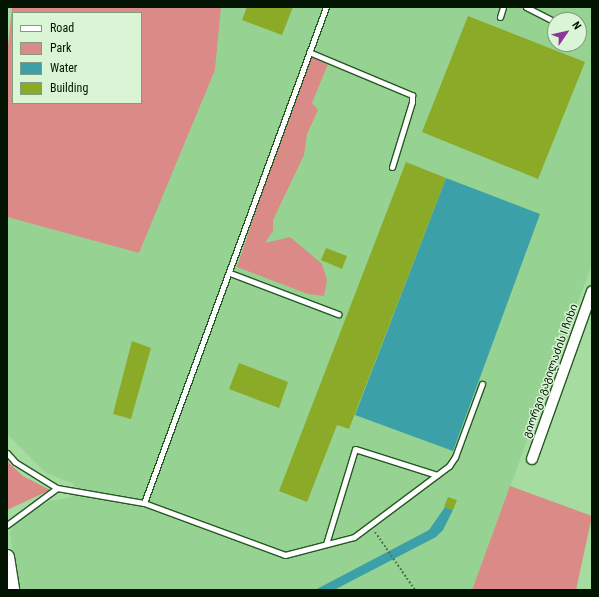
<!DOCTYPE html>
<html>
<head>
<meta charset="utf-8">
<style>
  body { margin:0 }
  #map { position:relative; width:599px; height:597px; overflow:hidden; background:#a6dca0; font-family:"Roboto Condensed","Noto Sans Georgian",sans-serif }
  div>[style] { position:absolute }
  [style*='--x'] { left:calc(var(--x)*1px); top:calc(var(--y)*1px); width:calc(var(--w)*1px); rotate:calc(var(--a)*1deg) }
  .built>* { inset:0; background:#96d291 }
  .green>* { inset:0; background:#da8b87 }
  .water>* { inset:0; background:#3ba0a8 }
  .building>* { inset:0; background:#8baa28 }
  .path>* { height:2px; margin-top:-1px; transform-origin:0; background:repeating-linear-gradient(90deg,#50734d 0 2px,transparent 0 4px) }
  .roads { filter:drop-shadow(1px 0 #265823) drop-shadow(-1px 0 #265823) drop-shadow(0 1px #265823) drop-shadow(0 -1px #265823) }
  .lane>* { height:5px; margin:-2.5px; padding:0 2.5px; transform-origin:2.5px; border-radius:2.5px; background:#fff }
  .street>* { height:10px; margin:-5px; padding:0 5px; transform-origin:5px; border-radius:5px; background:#fff }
  .secondary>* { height:14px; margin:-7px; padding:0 7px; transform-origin:7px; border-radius:7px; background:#fff }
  span { translate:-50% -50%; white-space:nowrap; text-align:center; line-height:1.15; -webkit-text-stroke:3px #d9f5d6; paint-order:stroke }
  .street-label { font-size:11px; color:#021301 }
  .frame { position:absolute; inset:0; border:8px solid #021301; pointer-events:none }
  .legend { position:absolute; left:12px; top:12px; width:130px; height:92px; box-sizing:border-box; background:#d9f5d6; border:1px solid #839b81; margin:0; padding:5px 7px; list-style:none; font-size:12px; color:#021301 }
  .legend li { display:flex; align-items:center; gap:8px; height:20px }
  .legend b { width:20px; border:1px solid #839b81 }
  .north { position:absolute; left:547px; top:12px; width:40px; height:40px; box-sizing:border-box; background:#d9f5d6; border:1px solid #839b81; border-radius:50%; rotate:56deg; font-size:11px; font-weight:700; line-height:16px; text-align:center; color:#021301 }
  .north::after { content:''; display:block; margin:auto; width:14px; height:18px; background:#90339d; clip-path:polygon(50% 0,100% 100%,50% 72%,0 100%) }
</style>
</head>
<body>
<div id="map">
  <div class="built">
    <i style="clip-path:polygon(evenodd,221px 7px,592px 7px,592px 264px,472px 590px,18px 590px,10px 533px,15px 523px,26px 514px,50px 501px,72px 497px,74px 484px,46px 473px,7px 434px,7px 217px,139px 253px,215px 70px,221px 7px,555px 20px,579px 20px,579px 44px,555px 44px,555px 20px)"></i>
  </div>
  <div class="green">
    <i style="clip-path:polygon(evenodd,12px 7px,221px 7px,215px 70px,139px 253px,7px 217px,7px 55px,12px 7px,13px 13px,141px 13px,141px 103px,13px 103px,13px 13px)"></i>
    <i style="clip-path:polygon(308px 55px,328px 64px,312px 103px,318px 110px,307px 134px,304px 155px,273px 220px,273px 231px,265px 243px,290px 237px,322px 264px,327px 280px,324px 296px,308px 294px,237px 267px)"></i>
    <i style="clip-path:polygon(7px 461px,23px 476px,50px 490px,7px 510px)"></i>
    <i style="clip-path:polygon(510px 486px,592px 516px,576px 590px,472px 590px)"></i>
  </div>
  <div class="water">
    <i style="clip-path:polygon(446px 178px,540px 214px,453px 451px,355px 415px)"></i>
    <i style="clip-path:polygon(445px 507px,453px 510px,443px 530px,436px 537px,334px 590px,315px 590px,429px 530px)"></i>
  </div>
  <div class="building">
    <i style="clip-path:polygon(247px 7px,293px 7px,282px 35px,242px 20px)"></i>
    <i style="clip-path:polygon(468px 16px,585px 62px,538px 179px,422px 132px)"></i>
    <i style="clip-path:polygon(406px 162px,446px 178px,349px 429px,337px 425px,307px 502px,279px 491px)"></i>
    <i style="clip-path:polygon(326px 248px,347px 256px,342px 269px,321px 260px)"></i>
    <i style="clip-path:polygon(132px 341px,151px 348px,131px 419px,113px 414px)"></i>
    <i style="clip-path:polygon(239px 363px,288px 382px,279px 408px,229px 389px)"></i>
    <i style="clip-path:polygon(448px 497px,457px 500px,453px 510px,444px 507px)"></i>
  </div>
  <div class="path">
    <i style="--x:375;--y:532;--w:70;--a:55.4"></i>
  </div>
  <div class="roads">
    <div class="lane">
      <i style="--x:526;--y:7;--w:33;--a:27"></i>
      <i style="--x:500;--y:17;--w:10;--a:-73"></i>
      <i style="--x:309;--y:52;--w:112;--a:22.7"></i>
      <i style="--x:412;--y:95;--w:7;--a:90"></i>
      <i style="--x:412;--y:102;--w:68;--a:107.1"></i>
      <i style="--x:230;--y:273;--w:116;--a:20.8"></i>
      <i style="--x:7;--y:453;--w:12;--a:48"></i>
      <i style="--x:15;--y:462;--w:49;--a:31.8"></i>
      <i style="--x:57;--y:488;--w:88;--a:9.8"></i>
      <i style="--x:144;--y:503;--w:150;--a:20.2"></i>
      <i style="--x:285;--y:555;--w:71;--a:-14.6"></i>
      <i style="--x:354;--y:537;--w:119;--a:-36.8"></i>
      <i style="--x:449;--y:466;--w:11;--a:-56"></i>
      <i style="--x:455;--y:457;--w:78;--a:-69.7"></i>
      <i style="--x:144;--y:503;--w:528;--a:-69.85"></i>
      <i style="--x:7;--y:525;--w:62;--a:-36.5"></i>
      <i style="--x:326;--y:544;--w:99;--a:-73"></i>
      <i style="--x:355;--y:449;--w:86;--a:17.6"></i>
    </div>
    <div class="street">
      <i style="--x:532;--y:459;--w:178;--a:-70.3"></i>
    </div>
    <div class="secondary">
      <i style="--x:7;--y:557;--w:33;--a:81"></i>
    </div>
  </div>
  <div class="street-label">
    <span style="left:551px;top:371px;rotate:-70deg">გიორგი გაგილაძის I ჩიხი</span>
  </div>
  <div class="frame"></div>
  <ul class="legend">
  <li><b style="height:5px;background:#fff"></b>Road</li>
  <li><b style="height:11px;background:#da8b87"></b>Park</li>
  <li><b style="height:11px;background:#3ba0a8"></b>Water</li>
  <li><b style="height:11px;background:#8baa28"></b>Building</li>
  </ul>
  <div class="north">N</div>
</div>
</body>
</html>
